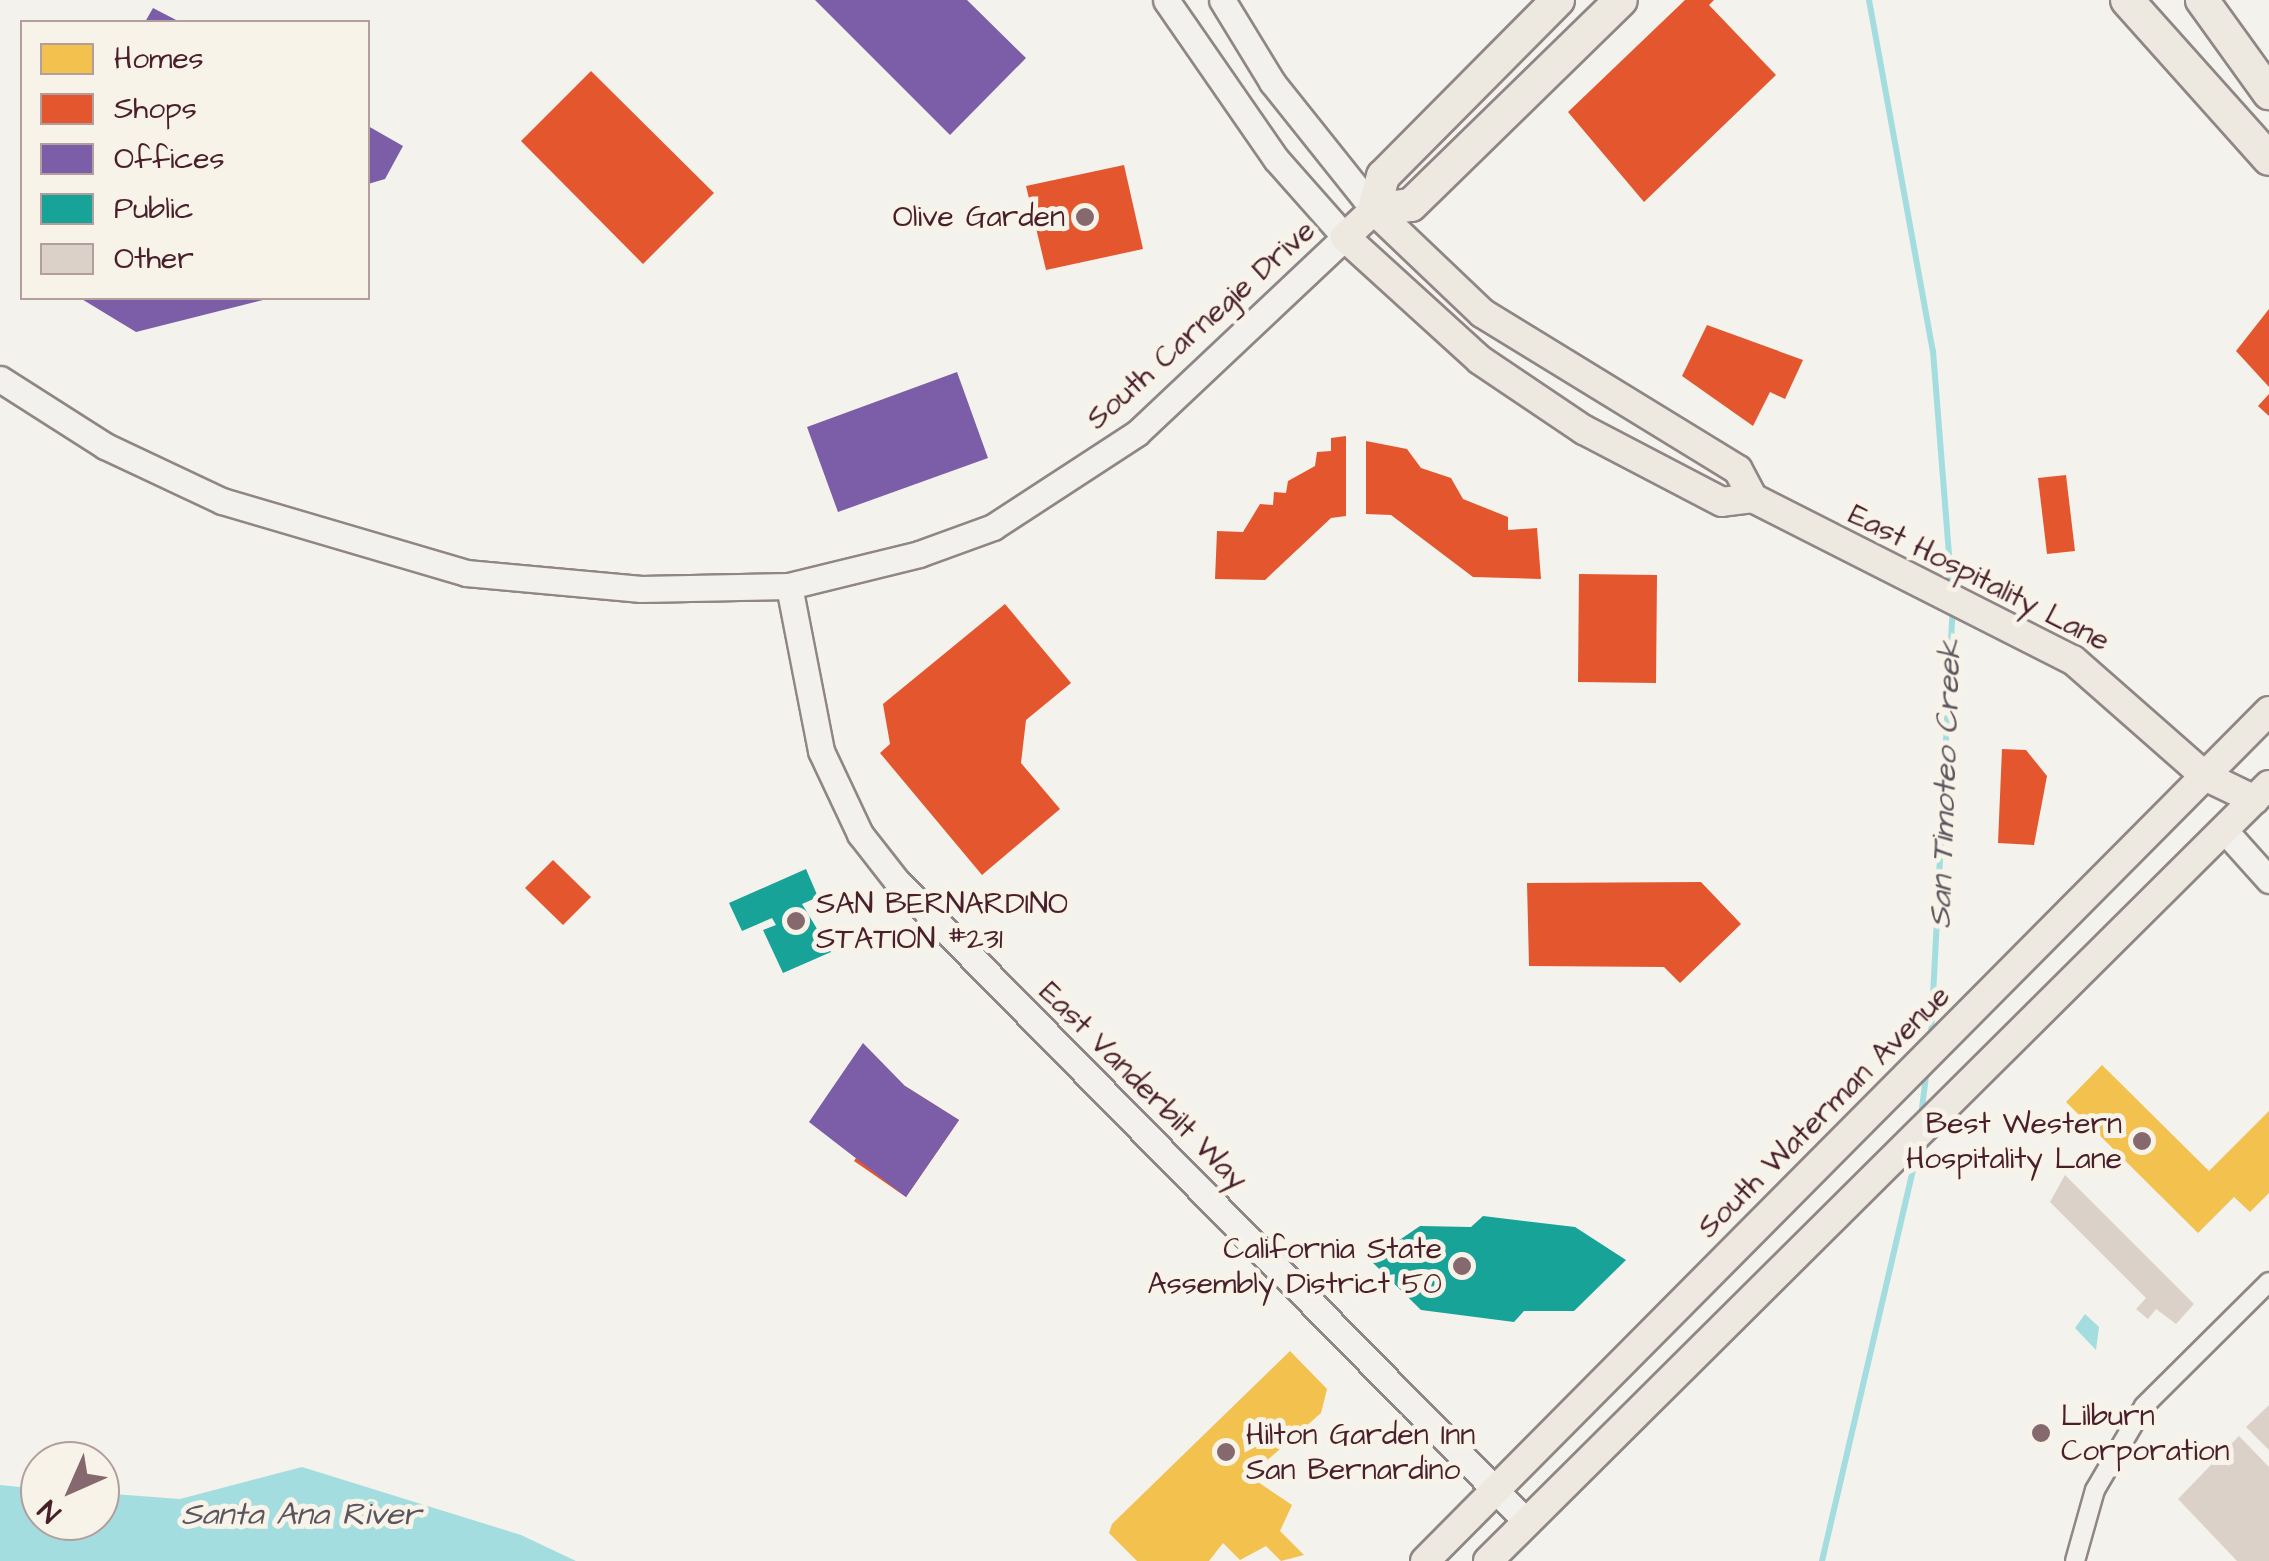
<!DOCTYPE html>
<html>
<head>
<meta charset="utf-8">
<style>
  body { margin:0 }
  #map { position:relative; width:2269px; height:1561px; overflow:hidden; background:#f4f2ec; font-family:"Architects Daughter",sans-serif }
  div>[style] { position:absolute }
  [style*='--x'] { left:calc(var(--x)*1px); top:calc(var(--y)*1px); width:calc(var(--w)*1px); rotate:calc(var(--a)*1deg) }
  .water>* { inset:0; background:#a4dddf }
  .homes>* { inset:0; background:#f2c14e }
  .shops>* { inset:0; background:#e4572e }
  .offices>* { inset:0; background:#7b5ea7 }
  .public>* { inset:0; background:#17a398 }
  .stream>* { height:6px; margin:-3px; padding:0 3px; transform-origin:3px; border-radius:3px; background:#a4dddf }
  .building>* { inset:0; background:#dcd1c9 }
  .roads { filter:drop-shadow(2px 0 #8f8685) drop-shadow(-2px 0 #8f8685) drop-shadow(0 2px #8f8685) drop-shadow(0 -2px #8f8685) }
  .street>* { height:18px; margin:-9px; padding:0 9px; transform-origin:9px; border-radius:9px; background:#f2f1ed }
  .secondary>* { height:25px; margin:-12.5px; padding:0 12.5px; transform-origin:12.5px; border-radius:12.5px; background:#f2f1ed }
  .primary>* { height:28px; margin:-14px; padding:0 14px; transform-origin:14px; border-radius:14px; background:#ede8e0 }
  .highway>* { height:32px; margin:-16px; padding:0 16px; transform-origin:16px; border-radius:16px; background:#ede8e0 }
  .dots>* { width:28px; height:28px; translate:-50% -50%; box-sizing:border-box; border:5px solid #f7f3e8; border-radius:50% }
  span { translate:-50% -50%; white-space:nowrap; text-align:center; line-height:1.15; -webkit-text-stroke:10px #f7f3e8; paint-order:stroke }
  .poi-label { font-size:30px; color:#4a1f2b }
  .right { translate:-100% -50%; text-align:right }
  .left { translate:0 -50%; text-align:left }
  .street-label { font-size:30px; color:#4a1f2b }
  .water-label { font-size:32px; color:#5b555f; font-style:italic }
  .legend { position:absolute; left:20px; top:20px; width:350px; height:280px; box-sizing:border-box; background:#f7f3e8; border:2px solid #b29e9c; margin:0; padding:12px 18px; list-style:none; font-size:30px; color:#4a1f2b }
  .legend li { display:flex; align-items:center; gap:20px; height:50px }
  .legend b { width:50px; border:2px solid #b29e9c }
  .north { position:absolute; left:20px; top:1441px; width:100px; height:100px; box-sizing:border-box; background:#f7f3e8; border:2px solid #b29e9c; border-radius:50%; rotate:225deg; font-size:28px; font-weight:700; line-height:40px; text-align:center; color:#4a1f2b }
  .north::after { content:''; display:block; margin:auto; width:35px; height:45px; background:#86696f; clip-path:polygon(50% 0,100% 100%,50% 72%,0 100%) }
</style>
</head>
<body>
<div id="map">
  <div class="water">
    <i style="clip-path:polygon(2085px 1314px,2099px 1327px,2096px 1350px,2075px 1328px)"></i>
    <i style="clip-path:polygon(302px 1467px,521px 1535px,576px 1561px,0 1561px,0 1485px,40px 1489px,40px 1521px,100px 1521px,100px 1493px,180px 1499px)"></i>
  </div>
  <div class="homes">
    <i style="clip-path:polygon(2102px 1065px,2209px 1171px,2269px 1111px,2269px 1193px,2250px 1212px,2234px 1197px,2198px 1233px,2066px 1102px)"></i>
    <i style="clip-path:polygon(1290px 1351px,1327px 1389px,1321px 1413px,1249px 1476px,1292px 1505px,1280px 1531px,1304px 1555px,1281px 1561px,1266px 1546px,1240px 1560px,1223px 1543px,1209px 1561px,1137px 1561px,1109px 1533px,1112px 1524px)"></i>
  </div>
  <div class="shops">
    <i style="clip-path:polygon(1685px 0,1714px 0,1709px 5px,1776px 75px,1644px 202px,1568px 112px)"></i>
    <i style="clip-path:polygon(591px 71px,714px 193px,643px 264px,521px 141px)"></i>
    <i style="clip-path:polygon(1124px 165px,1143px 249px,1046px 270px,1026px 186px)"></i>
    <i style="clip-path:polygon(2269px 309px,2269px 387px,2236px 351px)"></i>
    <i style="clip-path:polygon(1707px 325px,1803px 360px,1785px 399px,1770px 392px,1753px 426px,1682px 376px)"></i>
    <i style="clip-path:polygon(2269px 394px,2269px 416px,2258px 406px)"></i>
    <i style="clip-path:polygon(1346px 436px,1346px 516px,1331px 518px,1265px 580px,1215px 579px,1217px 531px,1243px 532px,1260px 504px,1273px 505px,1274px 492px,1286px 493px,1288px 481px,1315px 466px,1317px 452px,1331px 451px,1331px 438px)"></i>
    <i style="clip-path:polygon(1366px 441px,1407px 449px,1421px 468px,1451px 478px,1463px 499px,1508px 517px,1508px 530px,1537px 528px,1541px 579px,1473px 577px,1391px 515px,1366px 514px)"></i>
    <i style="clip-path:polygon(2066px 475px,2075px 551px,2047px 554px,2038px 478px)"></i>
    <i style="clip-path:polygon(1579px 574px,1657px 575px,1656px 683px,1578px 682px)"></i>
    <i style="clip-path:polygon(1005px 604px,1071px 683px,1026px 720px,1021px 763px,1060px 809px,982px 875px,880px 753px,890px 744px,883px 704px)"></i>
    <i style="clip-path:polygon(2002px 749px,2026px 750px,2047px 776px,2034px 845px,1998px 843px)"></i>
    <i style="clip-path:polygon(553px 860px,591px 897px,563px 925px,525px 888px)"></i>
    <i style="clip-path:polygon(1701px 882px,1741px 924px,1680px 983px,1664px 967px,1529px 966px,1527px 883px)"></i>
    <i style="clip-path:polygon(905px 1086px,959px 1120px,906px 1197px,854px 1161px)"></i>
  </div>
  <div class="offices">
    <i style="clip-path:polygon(815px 0,967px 0,1026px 58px,950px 135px)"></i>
    <i style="clip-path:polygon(153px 8px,180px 22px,145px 22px)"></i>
    <i style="clip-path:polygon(368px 126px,403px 146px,385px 179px,368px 184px)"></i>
    <i style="clip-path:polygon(80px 298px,267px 298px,267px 299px,136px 332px)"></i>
    <i style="clip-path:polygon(957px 372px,988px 458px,838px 512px,807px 427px)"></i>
    <i style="clip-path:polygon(863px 1043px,905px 1086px,959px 1120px,906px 1197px,809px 1122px)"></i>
  </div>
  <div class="public">
    <i style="clip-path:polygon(806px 869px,818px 897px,802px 904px,831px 952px,783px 973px,763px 930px,776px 925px,772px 918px,742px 931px,729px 903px)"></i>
    <i style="clip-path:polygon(1483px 1216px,1575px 1227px,1626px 1260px,1574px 1311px,1524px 1311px,1514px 1322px,1421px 1310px,1370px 1260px,1420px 1226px,1471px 1227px)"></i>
  </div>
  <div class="stream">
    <i style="--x:1869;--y:0;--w:357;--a:79.7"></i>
    <i style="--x:1933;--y:351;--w:242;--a:85.5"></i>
    <i style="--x:1931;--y:1036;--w:428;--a:-87.1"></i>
    <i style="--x:1921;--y:1116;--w:48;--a:-82.9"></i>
    <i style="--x:1822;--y:1561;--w:424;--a:-76.9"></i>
  </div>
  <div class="building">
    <i style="clip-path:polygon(2065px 1175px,2194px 1304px,2176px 1324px,2156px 1309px,2148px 1319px,2136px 1309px,2146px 1298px,2050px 1202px)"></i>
    <i style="clip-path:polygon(2269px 1405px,2269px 1450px,2246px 1427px)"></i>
    <i style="clip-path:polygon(2239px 1436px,2269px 1467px,2269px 1561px,2237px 1561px,2178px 1499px)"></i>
  </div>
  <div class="roads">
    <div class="street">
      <i style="--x:2075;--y:1561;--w:74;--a:-74.3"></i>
      <i style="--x:2095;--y:1490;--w:97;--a:-59.7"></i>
      <i style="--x:2144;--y:1406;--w:176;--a:-44.8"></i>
    </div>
    <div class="secondary">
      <i style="--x:1222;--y:0;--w:96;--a:58.6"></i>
      <i style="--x:1272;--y:82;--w:164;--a:51.4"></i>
      <i style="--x:0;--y:379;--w:125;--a:32.5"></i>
      <i style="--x:105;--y:446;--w:129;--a:25.2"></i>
      <i style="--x:222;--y:501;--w:254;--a:16.4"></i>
      <i style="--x:466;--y:573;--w:176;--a:5.2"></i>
      <i style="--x:641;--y:589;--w:148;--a:-1.2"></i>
      <i style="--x:789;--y:586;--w:134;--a:-13.8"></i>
      <i style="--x:919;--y:554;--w:79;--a:-20"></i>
      <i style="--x:993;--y:527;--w:172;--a:-33.1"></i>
      <i style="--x:1137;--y:433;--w:286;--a:-43.3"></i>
      <i style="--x:1345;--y:237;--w:104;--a:-131.5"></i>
      <i style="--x:1276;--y:159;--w:193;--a:-124.7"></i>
      <i style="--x:789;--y:586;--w:168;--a:79"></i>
      <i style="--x:821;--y:751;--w:92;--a:64.8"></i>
      <i style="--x:860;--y:834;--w:58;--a:52"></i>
      <i style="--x:896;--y:880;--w:900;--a:45.5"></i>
      <i style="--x:2225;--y:831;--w:66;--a:48.1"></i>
    </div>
    <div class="primary">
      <i style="--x:1753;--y:498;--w:31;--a:173"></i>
      <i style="--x:1722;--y:502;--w:156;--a:-152.4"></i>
      <i style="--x:1584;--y:430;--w:125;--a:-146.1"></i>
      <i style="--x:1480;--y:360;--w:183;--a:-137.7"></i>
      <i style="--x:1345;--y:237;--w:40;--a:-43"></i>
      <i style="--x:1374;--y:210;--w:149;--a:43.6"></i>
      <i style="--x:1482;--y:313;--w:300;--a:31.5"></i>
      <i style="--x:1738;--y:470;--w:32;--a:62"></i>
      <i style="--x:1753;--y:498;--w:359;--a:26.9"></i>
      <i style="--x:2073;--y:660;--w:176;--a:41.3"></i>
      <i style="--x:2205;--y:776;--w:55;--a:25.6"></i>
      <i style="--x:1425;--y:1561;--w:1198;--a:-45.2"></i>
      <i style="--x:1488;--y:1561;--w:1101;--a:-44.82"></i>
    </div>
    <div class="highway">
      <i style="--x:1558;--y:0;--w:248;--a:134.8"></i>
      <i style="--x:1383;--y:176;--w:35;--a:105"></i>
      <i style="--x:1374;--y:210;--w:37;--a:-8"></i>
      <i style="--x:1411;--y:205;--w:293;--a:-44.3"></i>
      <i style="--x:2127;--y:0;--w:213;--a:48.2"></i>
      <i style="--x:2202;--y:0;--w:115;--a:54.2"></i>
    </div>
  </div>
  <div class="dots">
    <i style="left:1085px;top:217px;background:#86696f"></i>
    <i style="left:796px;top:921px;background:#86696f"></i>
    <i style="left:2142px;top:1141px;background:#86696f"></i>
    <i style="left:1462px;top:1266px;background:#86696f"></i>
    <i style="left:2041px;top:1433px;background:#86696f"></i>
    <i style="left:1226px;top:1452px;background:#86696f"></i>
  </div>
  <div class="poi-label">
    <span class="right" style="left:1065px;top:217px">Olive Garden</span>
    <span class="left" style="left:816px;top:921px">SAN BERNARDINO<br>STATION #231</span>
    <span class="right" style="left:2122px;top:1141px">Best Western<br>Hospitality Lane</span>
    <span class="right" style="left:1442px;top:1266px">California State<br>Assembly District 50</span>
    <span class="left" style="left:2061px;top:1433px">Lilburn<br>Corporation</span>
    <span class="left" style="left:1246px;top:1452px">Hilton Garden Inn<br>San Bernardino</span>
  </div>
  <div class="street-label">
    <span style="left:1201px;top:325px;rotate:-42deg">South Carnegie Drive</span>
    <span style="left:1979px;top:578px;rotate:27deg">East Hospitality Lane</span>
    <span style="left:1143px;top:1086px;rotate:45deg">East Vanderbilt Way</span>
    <span style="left:1824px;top:1112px;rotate:-45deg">South Waterman Avenue</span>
  </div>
  <div class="water-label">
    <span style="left:1946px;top:784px;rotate:-88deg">San Timoteo Creek</span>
    <span style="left:301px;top:1515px">Santa Ana River</span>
  </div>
  <ul class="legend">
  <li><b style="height:28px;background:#f2c14e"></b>Homes</li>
  <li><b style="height:28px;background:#e4572e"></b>Shops</li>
  <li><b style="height:28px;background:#7b5ea7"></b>Offices</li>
  <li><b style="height:28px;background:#17a398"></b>Public</li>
  <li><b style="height:28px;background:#dcd1c9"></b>Other</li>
  </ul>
  <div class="north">N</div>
</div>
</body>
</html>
